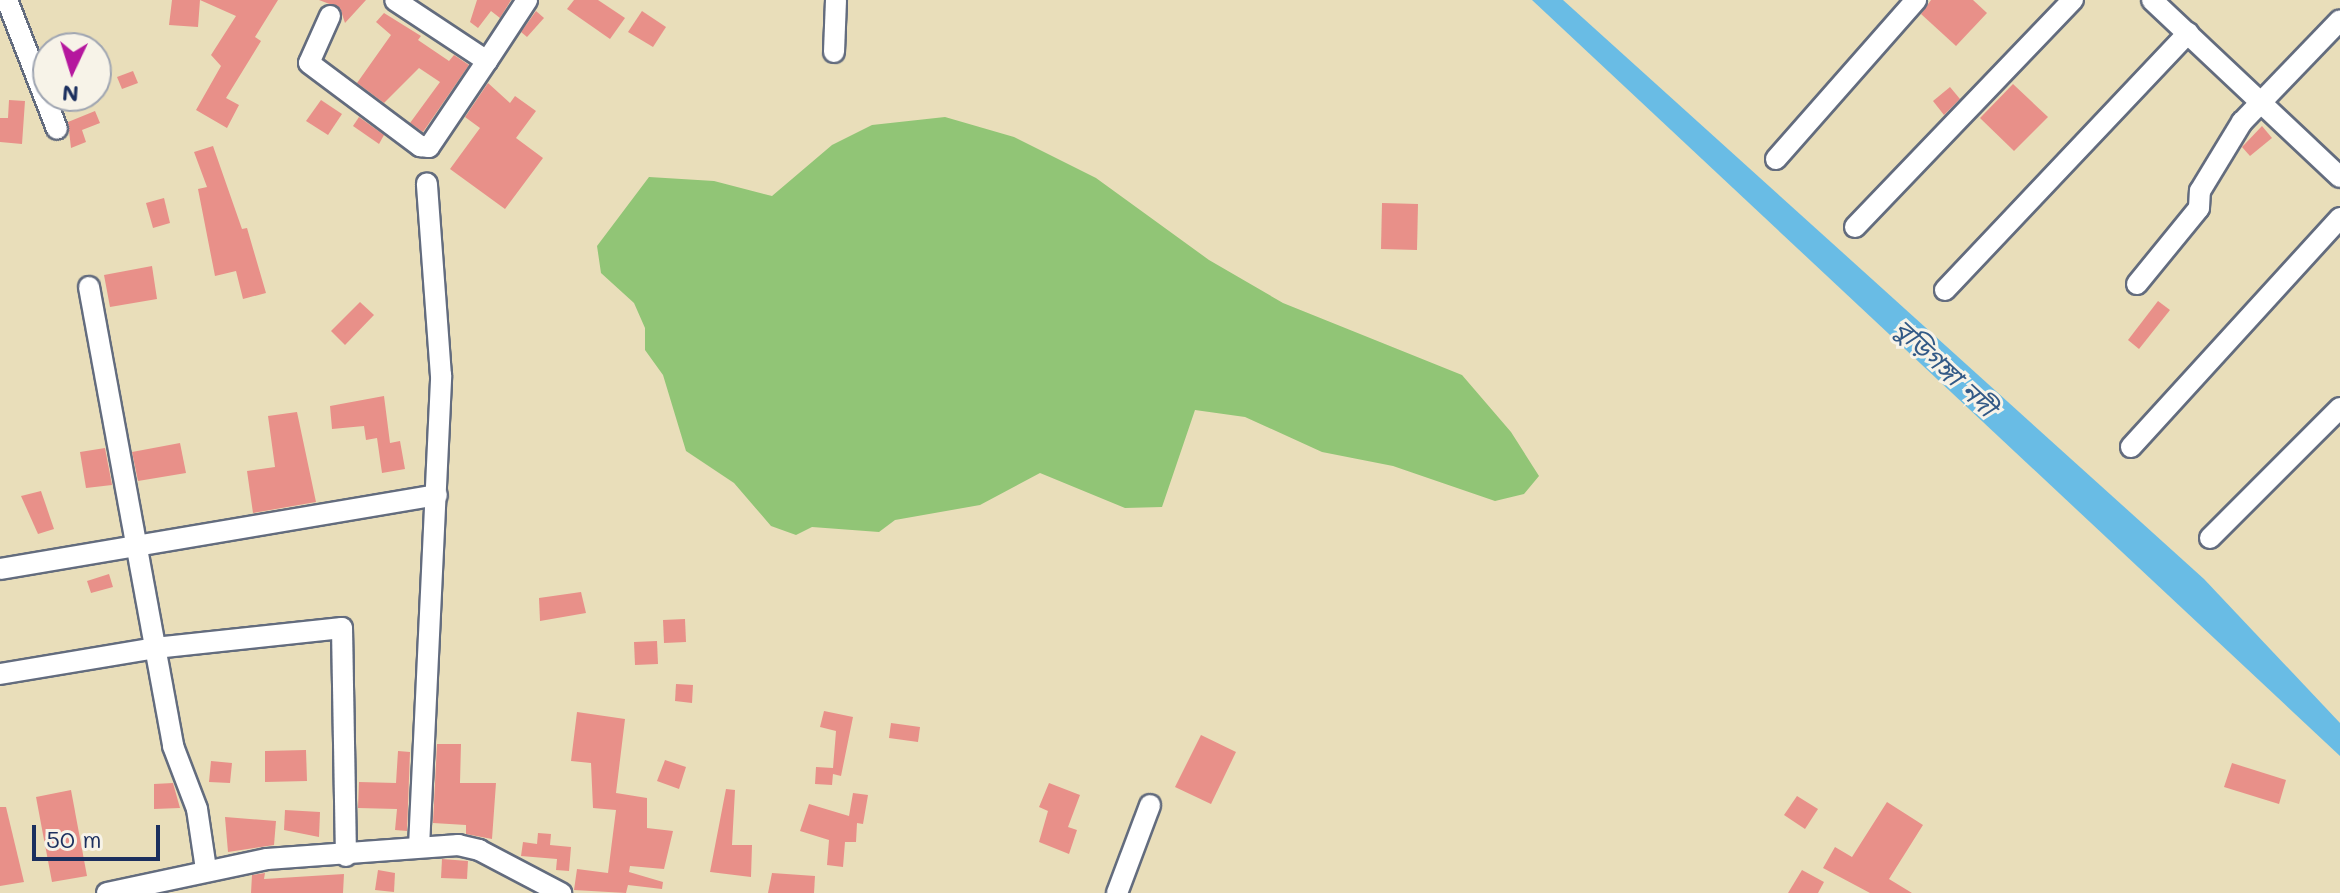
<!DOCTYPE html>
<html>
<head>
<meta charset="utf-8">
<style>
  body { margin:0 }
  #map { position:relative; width:2340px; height:893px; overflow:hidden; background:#e9deba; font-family:Mali,"Noto Sans Bengali",sans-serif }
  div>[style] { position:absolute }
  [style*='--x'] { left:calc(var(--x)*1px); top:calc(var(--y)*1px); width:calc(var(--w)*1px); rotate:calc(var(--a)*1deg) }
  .green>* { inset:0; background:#91c576 }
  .water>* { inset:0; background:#69bce5 }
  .building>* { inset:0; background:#e89089 }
  .roads { filter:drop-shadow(2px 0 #636c7e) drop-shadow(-2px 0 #636c7e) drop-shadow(0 2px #636c7e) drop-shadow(0 -2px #636c7e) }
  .minor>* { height:20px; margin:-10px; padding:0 10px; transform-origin:10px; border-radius:10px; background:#fff }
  span { translate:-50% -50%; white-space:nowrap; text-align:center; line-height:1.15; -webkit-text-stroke:6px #f7f3e8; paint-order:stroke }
  .water-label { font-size:26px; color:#325986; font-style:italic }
  .north { position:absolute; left:32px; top:32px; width:80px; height:80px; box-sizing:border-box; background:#f7f3e8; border:2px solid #9fa5b1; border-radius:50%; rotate:184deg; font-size:22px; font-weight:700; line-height:32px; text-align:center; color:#1b2f5e }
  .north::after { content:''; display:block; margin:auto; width:28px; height:36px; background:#b5179e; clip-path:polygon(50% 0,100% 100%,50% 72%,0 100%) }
  .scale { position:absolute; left:32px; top:825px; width:128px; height:36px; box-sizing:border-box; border:4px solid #1b2f5e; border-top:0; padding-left:10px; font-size:24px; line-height:28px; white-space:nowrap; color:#1b2f5e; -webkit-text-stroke:6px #f7f3e8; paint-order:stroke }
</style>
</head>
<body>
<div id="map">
  <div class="green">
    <i style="clip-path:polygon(945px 117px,1014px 137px,1096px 178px,1209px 260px,1283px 303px,1462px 375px,1511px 432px,1539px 476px,1524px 494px,1495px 501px,1393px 466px,1322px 452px,1245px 417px,1195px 410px,1162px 507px,1125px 508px,1040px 473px,980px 505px,895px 520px,879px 532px,812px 527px,796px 535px,771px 526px,734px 483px,686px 451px,663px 375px,645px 350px,645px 328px,634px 303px,601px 273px,597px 246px,649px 177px,714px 181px,772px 196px,832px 145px,872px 125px)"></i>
  </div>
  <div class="water">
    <i style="clip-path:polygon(1532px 0,1563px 0,2204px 579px,2340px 723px,2340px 756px)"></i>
  </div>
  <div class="building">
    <i style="clip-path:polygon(172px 0,278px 0,255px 37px,261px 41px,226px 98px,239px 105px,227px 128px,196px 110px,221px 66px,211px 55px,236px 16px,200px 0,198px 27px,169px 25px)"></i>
    <i style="clip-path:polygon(319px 0,366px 0,345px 23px,340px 8px)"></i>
    <i style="clip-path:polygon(477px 0,511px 0,500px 18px,491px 11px,478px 28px,470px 22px)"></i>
    <i style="clip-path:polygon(574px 0,598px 0,625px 18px,610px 39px,567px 9px)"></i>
    <i style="clip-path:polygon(1931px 0,1973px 0,1987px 13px,1956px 46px,1921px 14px)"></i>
    <i style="clip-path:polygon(536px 11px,544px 18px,527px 37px,521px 32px)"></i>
    <i style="clip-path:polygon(642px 11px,666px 27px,653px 47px,628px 32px)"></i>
    <i style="clip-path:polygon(384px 13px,421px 36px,418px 40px,449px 61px,454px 55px,469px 65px,423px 132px,410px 123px,440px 82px,419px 68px,384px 103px,357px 83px,391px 35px,376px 22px)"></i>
    <i style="clip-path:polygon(133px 71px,138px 83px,122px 89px,117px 77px)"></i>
    <i style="clip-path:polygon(488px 83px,510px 103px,515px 96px,536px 111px,516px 138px,543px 158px,505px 209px,450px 169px,480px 128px,465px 117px)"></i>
    <i style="clip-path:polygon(2013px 84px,2048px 117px,2014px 151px,1980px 118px)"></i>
    <i style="clip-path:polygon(1950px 87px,1960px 99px,1944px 115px,1933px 101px)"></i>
    <i style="clip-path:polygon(9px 100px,25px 101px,22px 144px,0 142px,0 118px,8px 118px)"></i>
    <i style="clip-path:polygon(321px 100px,342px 114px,328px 135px,306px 121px)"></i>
    <i style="clip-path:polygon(95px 111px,100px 123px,82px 130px,86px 142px,71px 148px,68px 122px)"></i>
    <i style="clip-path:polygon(359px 117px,384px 135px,379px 144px,353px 126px)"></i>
    <i style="clip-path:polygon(2262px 126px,2272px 138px,2250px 156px,2242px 147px)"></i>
    <i style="clip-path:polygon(213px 146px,242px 229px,247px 228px,266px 293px,243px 299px,236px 271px,215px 276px,198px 189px,207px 187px,194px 152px)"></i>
    <i style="clip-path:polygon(164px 198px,170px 223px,153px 228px,146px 203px)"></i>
    <i style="clip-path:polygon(1382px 203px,1418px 204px,1417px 250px,1381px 249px)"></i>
    <i style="clip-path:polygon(152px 266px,157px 299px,110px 307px,104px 275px)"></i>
    <i style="clip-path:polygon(2158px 301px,2170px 310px,2139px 349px,2128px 340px)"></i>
    <i style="clip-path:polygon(360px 302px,374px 315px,345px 345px,331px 331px)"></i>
    <i style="clip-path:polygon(384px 396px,390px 443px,400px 441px,405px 469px,382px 473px,377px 438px,366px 440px,364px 426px,332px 429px,330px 406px)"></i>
    <i style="clip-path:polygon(297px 412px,316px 502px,253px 513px,247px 471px,275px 467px,268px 416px)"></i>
    <i style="clip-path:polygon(180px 443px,186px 473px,138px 481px,132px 452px)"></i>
    <i style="clip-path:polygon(105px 448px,112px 485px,86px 488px,80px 452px)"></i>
    <i style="clip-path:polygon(41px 491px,54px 529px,38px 534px,21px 496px)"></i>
    <i style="clip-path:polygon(109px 574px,113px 587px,91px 593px,87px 581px)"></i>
    <i style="clip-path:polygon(581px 592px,586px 613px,540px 621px,539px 598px)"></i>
    <i style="clip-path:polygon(685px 619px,686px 642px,664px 643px,663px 620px)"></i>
    <i style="clip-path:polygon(657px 641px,658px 664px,635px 665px,634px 642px)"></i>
    <i style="clip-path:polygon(676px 684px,693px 685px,692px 703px,675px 701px)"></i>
    <i style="clip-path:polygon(824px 711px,853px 717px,841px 776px,833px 774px,832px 785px,815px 784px,816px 767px,833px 768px,836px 731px,820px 727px)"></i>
    <i style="clip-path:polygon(577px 712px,625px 719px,616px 793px,647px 798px,647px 828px,673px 831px,664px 869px,630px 866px,629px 872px,663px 882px,662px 889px,628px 885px,626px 893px,574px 890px,577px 869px,608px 873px,616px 810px,593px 808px,591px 763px,571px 761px)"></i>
    <i style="clip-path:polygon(891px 723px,920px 727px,918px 742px,889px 738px)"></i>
    <i style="clip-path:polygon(1201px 735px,1236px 752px,1211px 804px,1175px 787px)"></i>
    <i style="clip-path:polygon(437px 744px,461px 744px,460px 783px,496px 783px,492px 839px,466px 834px,466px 825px,433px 823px)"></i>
    <i style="clip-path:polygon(306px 750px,307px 781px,265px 782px,265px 751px)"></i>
    <i style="clip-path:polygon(398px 751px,410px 752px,407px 831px,395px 830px,397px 809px,358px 808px,359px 782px,396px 783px)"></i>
    <i style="clip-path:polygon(665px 760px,686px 767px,679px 789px,657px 781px)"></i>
    <i style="clip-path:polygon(211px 761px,232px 763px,230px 783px,209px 782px)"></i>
    <i style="clip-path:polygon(2232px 763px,2286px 780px,2279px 804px,2224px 787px)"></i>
    <i style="clip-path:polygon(173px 783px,180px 808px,154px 809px,154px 784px)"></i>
    <i style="clip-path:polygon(1049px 783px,1080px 795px,1068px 827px,1077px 830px,1069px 854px,1039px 842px,1048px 811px,1039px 807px)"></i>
    <i style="clip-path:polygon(726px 789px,735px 790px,732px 845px,752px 845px,751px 877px,710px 872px)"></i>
    <i style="clip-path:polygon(71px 790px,87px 876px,52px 882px,36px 797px)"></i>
    <i style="clip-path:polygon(853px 793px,868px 795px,863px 824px,857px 823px,856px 842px,845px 842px,843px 867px,827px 865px,829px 840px,800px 831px,809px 804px,849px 816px)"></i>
    <i style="clip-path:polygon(1797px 796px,1818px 809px,1805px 829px,1784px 815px)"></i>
    <i style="clip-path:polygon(1887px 802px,1923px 825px,1889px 879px,1912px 893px,1870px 893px,1823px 868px,1835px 847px,1852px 857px)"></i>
    <i style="clip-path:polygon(0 807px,6px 807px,24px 882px,0 886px)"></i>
    <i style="clip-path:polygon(285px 810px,320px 812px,319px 837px,284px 830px)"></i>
    <i style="clip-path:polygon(225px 817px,276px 821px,274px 845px,228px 852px)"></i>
    <i style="clip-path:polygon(538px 833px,551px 834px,550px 845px,571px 847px,569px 871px,556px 870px,557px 859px,521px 856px,523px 842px,537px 844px)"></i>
    <i style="clip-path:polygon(442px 859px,468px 861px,467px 879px,441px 878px)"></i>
    <i style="clip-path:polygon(378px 870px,395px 873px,394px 892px,375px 890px)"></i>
    <i style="clip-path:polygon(1802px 870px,1824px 882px,1818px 893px,1788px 893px)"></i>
    <i style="clip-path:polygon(265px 873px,264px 879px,344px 874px,343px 893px,251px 893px,252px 875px)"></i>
    <i style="clip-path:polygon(772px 873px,815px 876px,814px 893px,768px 893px)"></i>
  </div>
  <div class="roads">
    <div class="minor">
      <i style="--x:7;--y:0;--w:138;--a:68.8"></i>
      <i style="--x:2152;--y:0;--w:258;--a:43.3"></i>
      <i style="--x:330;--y:16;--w:51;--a:114.1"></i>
      <i style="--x:309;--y:63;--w:139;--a:36.8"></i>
      <i style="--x:420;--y:146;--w:9;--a:6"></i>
      <i style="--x:429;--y:147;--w:104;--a:-56"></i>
      <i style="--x:487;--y:61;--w:110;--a:-146.5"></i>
      <i style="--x:834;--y:52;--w:52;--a:-87.8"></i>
      <i style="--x:487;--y:61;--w:73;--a:-56.7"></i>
      <i style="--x:1776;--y:159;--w:212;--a:-48.6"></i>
      <i style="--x:1855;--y:227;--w:315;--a:-46.2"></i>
      <i style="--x:2137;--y:284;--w:98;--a:-50.8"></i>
      <i style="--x:2199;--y:208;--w:17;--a:-87"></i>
      <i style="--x:2200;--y:191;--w:81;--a:-58.7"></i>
      <i style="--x:2242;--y:122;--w:141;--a:-46.1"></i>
      <i style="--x:89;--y:287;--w:467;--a:79.6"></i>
      <i style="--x:173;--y:746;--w:67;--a:69.1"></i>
      <i style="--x:197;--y:809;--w:61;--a:81.5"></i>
      <i style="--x:1945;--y:290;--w:354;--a:-46.6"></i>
      <i style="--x:2131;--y:447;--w:310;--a:-47.6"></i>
      <i style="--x:2210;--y:538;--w:184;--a:-45"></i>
      <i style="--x:0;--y:569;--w:443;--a:-9.6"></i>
      <i style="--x:0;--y:674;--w:157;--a:-9.5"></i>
      <i style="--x:155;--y:648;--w:188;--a:-6.1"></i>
      <i style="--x:342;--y:628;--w:228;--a:89"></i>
      <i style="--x:419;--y:847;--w:472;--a:-87.3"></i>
      <i style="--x:441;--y:376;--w:193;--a:-94.2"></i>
      <i style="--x:107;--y:893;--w:164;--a:-12"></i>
      <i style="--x:267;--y:859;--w:192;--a:-4.2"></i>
      <i style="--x:458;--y:845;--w:22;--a:13"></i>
      <i style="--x:479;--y:850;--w:93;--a:27.7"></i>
      <i style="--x:1117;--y:893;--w:94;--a:-69.4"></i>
    </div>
  </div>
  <div class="water-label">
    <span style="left:1945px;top:368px;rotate:43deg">বুড়িগঙ্গা নদী</span>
  </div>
  <div class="north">N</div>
  <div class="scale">50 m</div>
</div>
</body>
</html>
